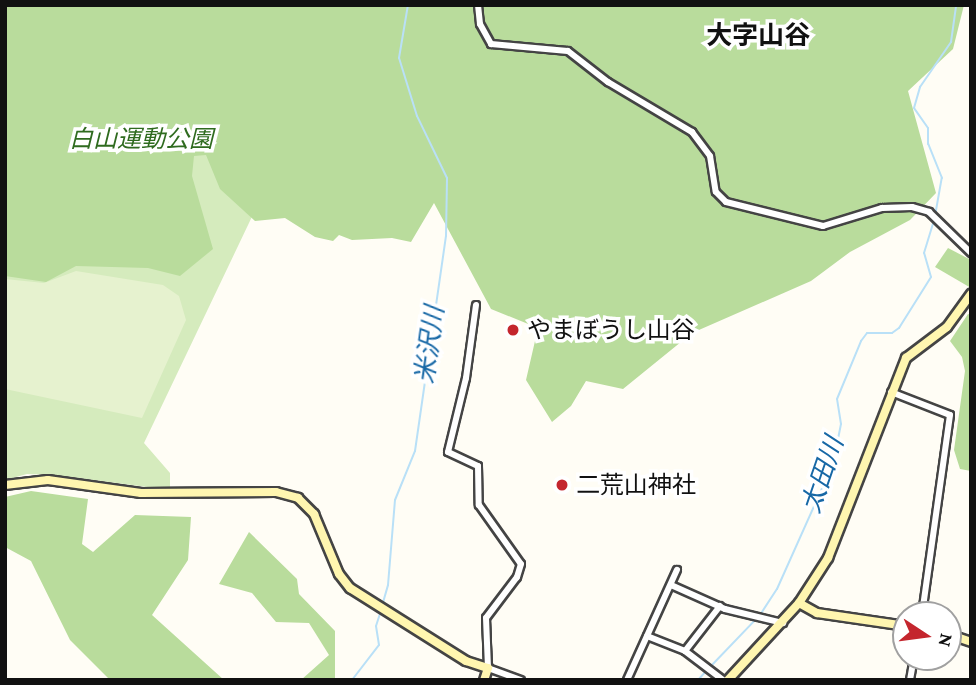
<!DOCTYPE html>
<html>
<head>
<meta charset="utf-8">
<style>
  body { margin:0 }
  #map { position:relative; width:976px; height:685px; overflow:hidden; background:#fffdf5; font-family:"Crimson Pro","Noto Sans JP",serif }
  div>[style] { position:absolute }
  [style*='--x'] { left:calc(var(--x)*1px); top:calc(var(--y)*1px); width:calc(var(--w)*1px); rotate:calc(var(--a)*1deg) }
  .green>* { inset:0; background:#d5ebbd }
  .forest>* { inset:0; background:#b9dc9c }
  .pitch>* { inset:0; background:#e6f2cf }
  .stream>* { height:2px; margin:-1px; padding:0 1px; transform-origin:1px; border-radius:1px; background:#b9e0f7 }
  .roads { filter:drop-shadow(2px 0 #444) drop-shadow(-2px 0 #444) drop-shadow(0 2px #444) drop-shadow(0 -2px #444) }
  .street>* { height:6px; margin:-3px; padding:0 3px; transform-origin:3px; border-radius:3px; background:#fff }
  .secondary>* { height:8px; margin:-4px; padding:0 4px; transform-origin:4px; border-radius:4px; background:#fff6b0 }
  .dots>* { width:19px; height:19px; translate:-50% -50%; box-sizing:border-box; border:4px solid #fff; border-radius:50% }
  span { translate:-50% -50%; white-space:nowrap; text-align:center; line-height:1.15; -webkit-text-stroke:7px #fff; paint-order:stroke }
  .park-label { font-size:24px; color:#2f6b1f; font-style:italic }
  .poi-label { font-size:24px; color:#111 }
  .left { translate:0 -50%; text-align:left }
  .neighbourhood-label { font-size:26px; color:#111; font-weight:700 }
  .water-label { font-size:26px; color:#1768a6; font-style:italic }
  .frame { position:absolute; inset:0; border:7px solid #111; pointer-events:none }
  .north { position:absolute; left:892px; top:601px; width:70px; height:70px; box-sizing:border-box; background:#fff; border:2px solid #a0a0a0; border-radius:50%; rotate:103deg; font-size:19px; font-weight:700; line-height:28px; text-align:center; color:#111 }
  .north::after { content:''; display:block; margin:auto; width:24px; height:32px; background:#c4262e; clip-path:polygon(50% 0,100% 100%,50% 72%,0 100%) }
</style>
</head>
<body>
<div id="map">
  <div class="green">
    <i style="clip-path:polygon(5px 5px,281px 156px,144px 443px,170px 473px,170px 490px,55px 475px,27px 474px,5px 480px)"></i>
  </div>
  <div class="forest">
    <i style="clip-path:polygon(5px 5px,964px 5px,953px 49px,908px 91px,936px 193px,910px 220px,850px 252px,811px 281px,692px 333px,623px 389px,586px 381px,571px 406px,552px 422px,526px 380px,538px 328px,491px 309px,434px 203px,411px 242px,392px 238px,352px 240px,339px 235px,333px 241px,315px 237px,285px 218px,255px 221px,220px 189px,206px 155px,194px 156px,192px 176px,213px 249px,180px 276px,148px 268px,76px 266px,46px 282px,5px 276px)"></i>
    <i style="clip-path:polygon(948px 248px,971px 260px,971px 288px,935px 267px)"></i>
    <i style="clip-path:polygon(968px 314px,971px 315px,971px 471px,960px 469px,954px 450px,965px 371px,962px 357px,950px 341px)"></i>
    <i style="clip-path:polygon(31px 491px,88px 499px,82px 544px,93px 552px,135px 515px,191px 517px,188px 560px,152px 615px,224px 680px,110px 680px,70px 640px,31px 561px,5px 547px,5px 497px)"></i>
    <i style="clip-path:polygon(249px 532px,297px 579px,299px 594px,335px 631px,335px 680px,301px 680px,329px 655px,309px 623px,276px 622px,252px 593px,219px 584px)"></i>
  </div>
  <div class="pitch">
    <i style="clip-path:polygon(76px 271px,163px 285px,179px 296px,186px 320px,142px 418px,5px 389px,5px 279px,44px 283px)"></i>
  </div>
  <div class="stream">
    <i style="--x:935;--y:216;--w:39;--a:-80"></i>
    <i style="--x:942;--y:178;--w:37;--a:-112"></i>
    <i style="--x:928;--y:144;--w:16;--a:-90"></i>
    <i style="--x:928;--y:128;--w:24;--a:-125"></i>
    <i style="--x:914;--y:108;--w:22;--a:-74"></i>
    <i style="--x:920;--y:87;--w:55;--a:-55.4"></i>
    <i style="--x:951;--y:42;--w:37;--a:-82"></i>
    <i style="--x:382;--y:606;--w:22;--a:-74"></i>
    <i style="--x:388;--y:585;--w:85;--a:-85.3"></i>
    <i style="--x:395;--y:500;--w:53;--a:-67.8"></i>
    <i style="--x:415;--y:451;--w:217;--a:-81.8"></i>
    <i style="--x:446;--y:236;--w:58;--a:-89"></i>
    <i style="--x:447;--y:178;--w:69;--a:-115.8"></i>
    <i style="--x:417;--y:116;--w:61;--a:-107.2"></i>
    <i style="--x:399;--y:58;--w:54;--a:-80.4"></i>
    <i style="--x:760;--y:615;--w:31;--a:-57"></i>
    <i style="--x:777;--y:589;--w:137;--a:-65.9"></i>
    <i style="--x:833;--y:464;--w:41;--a:-78.7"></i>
    <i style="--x:841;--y:424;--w:25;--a:-99"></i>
    <i style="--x:837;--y:399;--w:63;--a:-67.5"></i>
    <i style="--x:861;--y:341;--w:10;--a:-53"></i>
    <i style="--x:867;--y:333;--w:25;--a:0"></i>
    <i style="--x:892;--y:333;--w:9;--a:-36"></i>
    <i style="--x:899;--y:328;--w:60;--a:-57.9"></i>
    <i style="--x:931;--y:277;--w:25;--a:-106"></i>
    <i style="--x:924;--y:253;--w:34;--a:-73"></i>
    <i style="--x:711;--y:666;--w:65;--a:-46.2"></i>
    <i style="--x:352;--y:680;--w:44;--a:-52.4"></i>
    <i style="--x:379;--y:645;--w:19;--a:-99"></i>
    <i style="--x:376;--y:626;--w:16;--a:-72"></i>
    <i style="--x:698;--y:680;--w:13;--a:-48"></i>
  </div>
  <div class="roads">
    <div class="street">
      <i style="--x:478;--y:5;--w:19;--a:84"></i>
      <i style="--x:480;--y:24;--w:23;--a:61"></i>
      <i style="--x:491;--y:44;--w:77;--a:5.2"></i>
      <i style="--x:568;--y:51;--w:51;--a:37.8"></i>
      <i style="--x:608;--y:82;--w:98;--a:30.8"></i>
      <i style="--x:692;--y:132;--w:30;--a:53"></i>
      <i style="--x:710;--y:156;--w:36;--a:81"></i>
      <i style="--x:716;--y:192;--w:14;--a:45"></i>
      <i style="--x:726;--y:202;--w:100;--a:13.9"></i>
      <i style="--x:823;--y:226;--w:62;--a:-17"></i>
      <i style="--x:882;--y:208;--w:30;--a:-2"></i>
      <i style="--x:912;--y:207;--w:18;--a:16"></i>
      <i style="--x:929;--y:212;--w:59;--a:44.3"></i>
      <i style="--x:476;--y:305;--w:74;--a:97.8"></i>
      <i style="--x:466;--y:378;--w:76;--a:103.7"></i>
      <i style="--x:448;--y:452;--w:33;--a:25"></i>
      <i style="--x:478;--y:466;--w:39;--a:89"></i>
      <i style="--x:479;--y:505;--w:72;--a:54.6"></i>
      <i style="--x:521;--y:564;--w:14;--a:107"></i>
      <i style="--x:517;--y:577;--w:51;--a:127.1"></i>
      <i style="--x:486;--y:618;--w:50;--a:87.7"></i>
      <i style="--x:488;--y:668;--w:35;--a:20"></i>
      <i style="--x:891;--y:392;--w:63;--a:21.3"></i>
      <i style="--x:950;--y:415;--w:202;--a:98"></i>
      <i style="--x:671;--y:585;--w:59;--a:24"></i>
      <i style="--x:725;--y:609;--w:60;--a:13.6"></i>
      <i style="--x:647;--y:636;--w:41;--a:21.5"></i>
      <i style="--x:685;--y:651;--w:57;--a:-52.1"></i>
      <i style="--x:685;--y:651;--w:48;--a:37.3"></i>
      <i style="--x:627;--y:680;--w:121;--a:-65.6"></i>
      <i style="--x:910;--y:680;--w:23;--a:-80"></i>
    </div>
    <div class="secondary">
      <i style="--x:5;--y:485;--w:43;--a:-6.6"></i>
      <i style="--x:48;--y:480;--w:94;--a:8"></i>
      <i style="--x:141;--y:493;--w:135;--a:-0.4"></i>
      <i style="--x:276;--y:492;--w:23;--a:15"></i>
      <i style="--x:298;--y:498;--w:23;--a:45"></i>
      <i style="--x:314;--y:514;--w:65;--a:67.4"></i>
      <i style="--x:339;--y:574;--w:18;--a:52"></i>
      <i style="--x:350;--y:588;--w:137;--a:32.2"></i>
      <i style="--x:466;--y:661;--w:23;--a:18"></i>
      <i style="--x:488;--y:668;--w:13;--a:108"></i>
      <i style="--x:799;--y:603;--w:21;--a:29"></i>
      <i style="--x:817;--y:613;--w:90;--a:8.3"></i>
      <i style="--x:948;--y:634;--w:24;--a:19"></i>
      <i style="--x:728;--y:680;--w:105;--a:-47.3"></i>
      <i style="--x:799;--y:603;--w:54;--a:-57.2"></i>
      <i style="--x:828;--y:558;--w:215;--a:-68.7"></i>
      <i style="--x:906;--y:358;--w:51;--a:-37.1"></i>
      <i style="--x:947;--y:327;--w:41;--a:-54"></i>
    </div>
  </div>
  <div class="dots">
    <i style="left:513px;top:330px;background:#c4262e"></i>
    <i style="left:562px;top:485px;background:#c4262e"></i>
  </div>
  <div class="park-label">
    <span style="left:141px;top:139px">白山運動公園</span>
  </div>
  <div class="poi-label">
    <span class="left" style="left:527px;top:330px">やまぼうし山谷</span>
    <span class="left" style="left:576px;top:485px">二荒山神社</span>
  </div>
  <div class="neighbourhood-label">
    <span style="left:758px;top:36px">大字山谷</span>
  </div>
  <div class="water-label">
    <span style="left:430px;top:345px;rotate:-82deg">米沢川</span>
    <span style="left:823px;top:475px;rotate:-71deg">太田川</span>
  </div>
  <div class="frame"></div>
  <div class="north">N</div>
</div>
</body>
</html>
